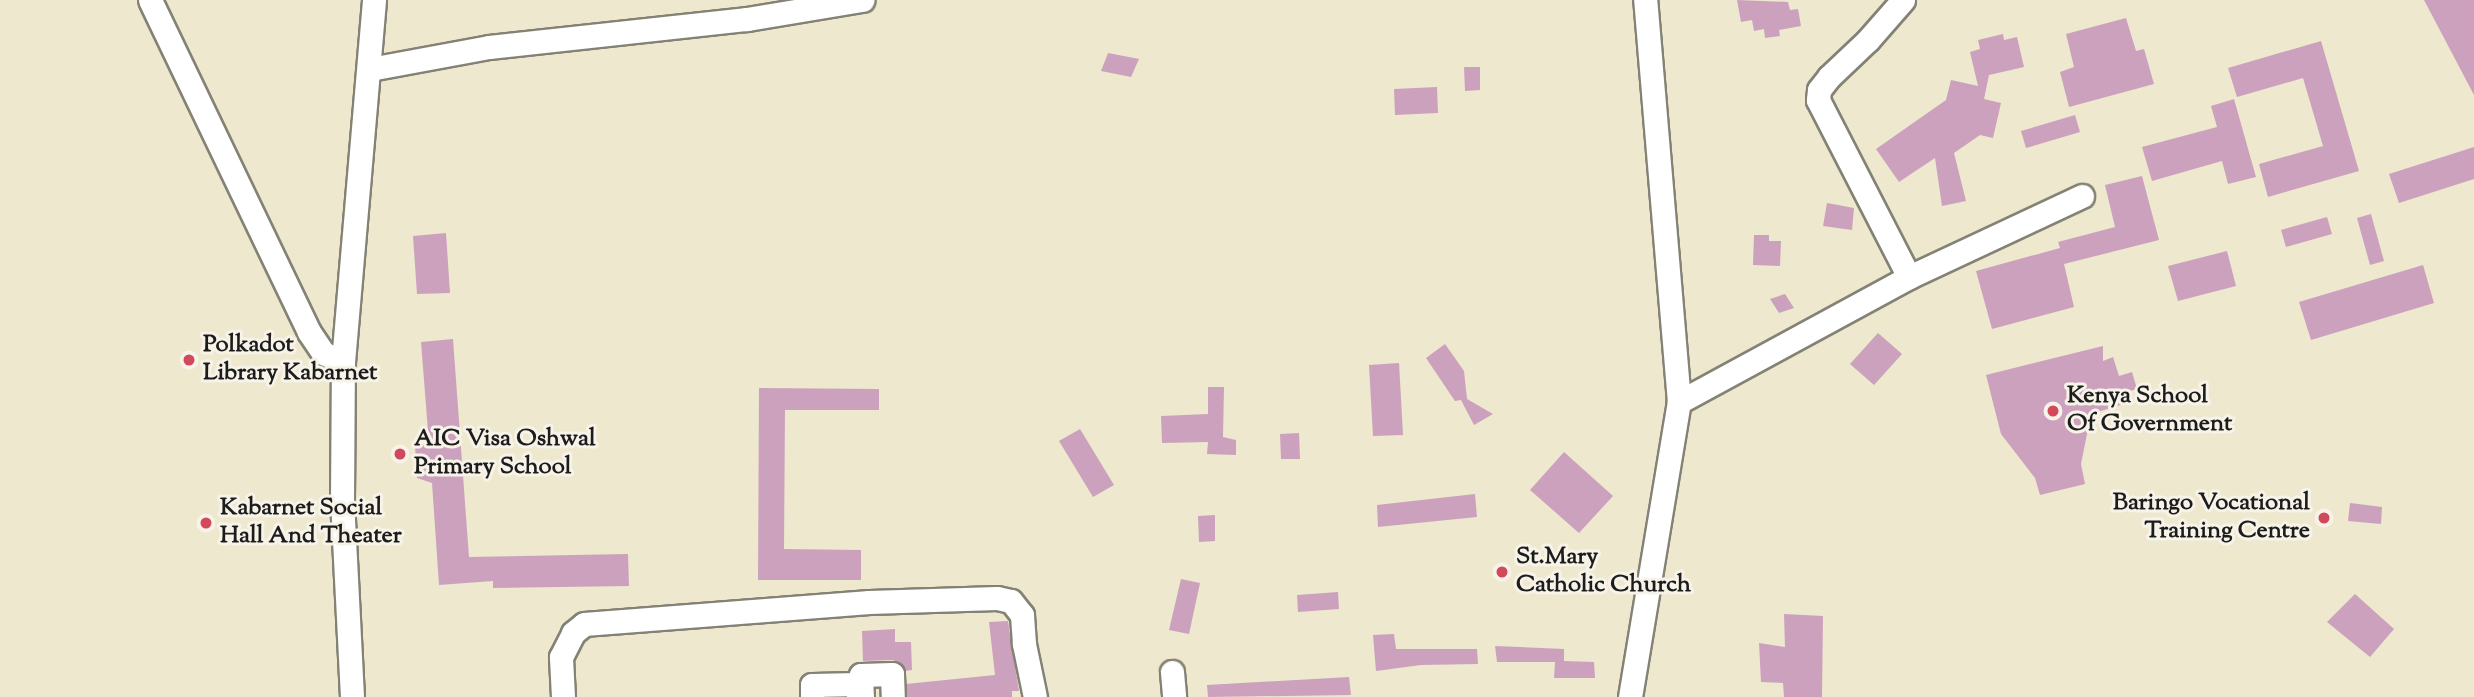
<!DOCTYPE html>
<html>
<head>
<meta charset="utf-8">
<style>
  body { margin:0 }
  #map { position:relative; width:2474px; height:697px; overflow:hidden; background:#ede8ce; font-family:"Sorts Mill Goudy",serif }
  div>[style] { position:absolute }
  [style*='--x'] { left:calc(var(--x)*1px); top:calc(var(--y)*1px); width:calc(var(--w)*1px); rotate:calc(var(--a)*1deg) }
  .building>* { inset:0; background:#cca1bd }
  .roads { filter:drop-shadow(2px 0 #848275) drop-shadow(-2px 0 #848275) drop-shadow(0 2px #848275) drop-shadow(0 -2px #848275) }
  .minor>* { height:23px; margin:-11.5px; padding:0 11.5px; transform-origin:11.5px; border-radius:11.5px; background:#fff }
  .dots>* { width:19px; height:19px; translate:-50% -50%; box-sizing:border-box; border:4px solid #f7f3e8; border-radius:50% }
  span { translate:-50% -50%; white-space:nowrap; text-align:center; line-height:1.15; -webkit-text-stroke:6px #f7f3e8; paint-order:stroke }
  .poi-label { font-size:24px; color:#1c1c1c; font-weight:700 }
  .left { translate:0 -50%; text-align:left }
  .right { translate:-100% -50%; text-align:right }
</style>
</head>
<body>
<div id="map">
  <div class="building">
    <i style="clip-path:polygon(1737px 0,1788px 2px,1790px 10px,1798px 9px,1801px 26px,1779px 30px,1780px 36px,1765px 38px,1764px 29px,1754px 31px,1752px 20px,1741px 22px)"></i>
    <i style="clip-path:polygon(2424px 0,2474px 0,2474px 95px)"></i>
    <i style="clip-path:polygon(2126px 18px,2136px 51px,2144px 49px,2154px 84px,2069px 107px,2060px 72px,2074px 67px,2066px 34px)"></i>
    <i style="clip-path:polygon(2003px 34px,2004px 40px,2017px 37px,2024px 67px,1989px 75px,1984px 99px,2001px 103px,1993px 138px,1980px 135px,1954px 153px,1966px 201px,1942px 206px,1935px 158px,1899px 182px,1876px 149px,1946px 100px,1951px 80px,1978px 86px,1970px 52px,1980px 49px,1978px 40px)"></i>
    <i style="clip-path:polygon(2321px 41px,2359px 171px,2268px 197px,2259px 164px,2323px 146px,2303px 78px,2237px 97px,2228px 68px)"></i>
    <i style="clip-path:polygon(1108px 53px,1139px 59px,1131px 77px,1101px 71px)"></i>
    <i style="clip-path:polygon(1464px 67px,1480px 67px,1480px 90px,1465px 91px)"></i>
    <i style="clip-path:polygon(1437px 87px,1438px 113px,1395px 115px,1394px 89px)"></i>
    <i style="clip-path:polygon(2234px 99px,2256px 177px,2228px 184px,2222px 161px,2152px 181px,2142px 147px,2217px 127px,2211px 106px)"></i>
    <i style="clip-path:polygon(2075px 115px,2080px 132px,2026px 148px,2021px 131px)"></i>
    <i style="clip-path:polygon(2474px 147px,2474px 179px,2399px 203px,2389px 174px)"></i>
    <i style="clip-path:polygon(2142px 176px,2159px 240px,2064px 264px,2074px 307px,1992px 329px,1976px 271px,2060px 248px,2058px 242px,2115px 227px,2105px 185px)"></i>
    <i style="clip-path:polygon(1827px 203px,1854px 208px,1852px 230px,1823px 226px)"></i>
    <i style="clip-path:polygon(2371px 214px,2384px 261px,2370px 265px,2357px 218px)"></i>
    <i style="clip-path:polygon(2327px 217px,2332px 234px,2286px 247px,2281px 230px)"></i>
    <i style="clip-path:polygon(446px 233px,450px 293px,417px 294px,413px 236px)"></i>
    <i style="clip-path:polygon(1754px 235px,1769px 235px,1769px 241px,1781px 241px,1780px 266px,1753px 265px)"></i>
    <i style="clip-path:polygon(2227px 251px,2236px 286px,2178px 301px,2168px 266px)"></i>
    <i style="clip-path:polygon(2423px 265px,2434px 303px,2311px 340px,2299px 302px)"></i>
    <i style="clip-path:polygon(1785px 294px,1794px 308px,1779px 313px,1770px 299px)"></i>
    <i style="clip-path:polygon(1878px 333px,1902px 354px,1874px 385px,1850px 364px)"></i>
    <i style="clip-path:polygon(453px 339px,469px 557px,628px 554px,629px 586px,493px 588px,493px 581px,439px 585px,432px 483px,417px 478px,415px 445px,429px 444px,421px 342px)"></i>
    <i style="clip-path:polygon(1445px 344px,1464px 371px,1467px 399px,1493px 414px,1474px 425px,1461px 400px,1455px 401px,1426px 358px)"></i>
    <i style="clip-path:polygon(2103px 346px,2103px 361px,2113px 357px,2119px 376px,2132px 372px,2137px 389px,2123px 393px,2127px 403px,2091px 414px,2081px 464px,2085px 484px,2040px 495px,2035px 478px,2001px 434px,1986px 375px)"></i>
    <i style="clip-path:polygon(1399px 363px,1403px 435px,1373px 436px,1369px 365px)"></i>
    <i style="clip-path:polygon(1208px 387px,1224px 387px,1223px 437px,1236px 440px,1236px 455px,1207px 454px,1208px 442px,1162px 443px,1161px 416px,1208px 414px)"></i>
    <i style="clip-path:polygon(759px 388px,879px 389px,879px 410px,785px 410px,784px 549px,861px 550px,861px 580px,758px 580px)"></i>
    <i style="clip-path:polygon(1080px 429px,1114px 485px,1093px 497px,1059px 441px)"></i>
    <i style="clip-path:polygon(1299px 433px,1300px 459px,1281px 459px,1280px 434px)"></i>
    <i style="clip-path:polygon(1564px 452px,1613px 496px,1579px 533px,1530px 490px)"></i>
    <i style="clip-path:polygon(1475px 494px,1477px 517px,1378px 527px,1377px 505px)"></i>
    <i style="clip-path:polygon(2350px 503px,2382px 507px,2381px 524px,2348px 521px)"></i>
    <i style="clip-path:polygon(1215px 515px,1215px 541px,1199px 542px,1198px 516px)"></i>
    <i style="clip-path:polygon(1181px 579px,1200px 583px,1189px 634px,1169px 630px)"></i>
    <i style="clip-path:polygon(1338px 592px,1339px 609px,1298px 612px,1297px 595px)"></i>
    <i style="clip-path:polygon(2355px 594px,2394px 629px,2370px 657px,2327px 622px)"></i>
    <i style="clip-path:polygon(1784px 614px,1823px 616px,1822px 697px,1784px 697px,1783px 683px,1761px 682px,1759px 643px,1785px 647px)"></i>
    <i style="clip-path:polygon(1008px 621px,1019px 691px,1012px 691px,1012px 697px,907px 697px,906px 684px,995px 675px,989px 622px)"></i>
    <i style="clip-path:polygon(895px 629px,895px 642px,911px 642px,912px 670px,905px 671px,899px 662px,892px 660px,863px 661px,862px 631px)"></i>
    <i style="clip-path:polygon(1394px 634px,1396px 649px,1477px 649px,1478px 664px,1421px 665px,1376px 671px,1373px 635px)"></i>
    <i style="clip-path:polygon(1495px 646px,1564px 649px,1564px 661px,1594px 662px,1595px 678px,1554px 678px,1555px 662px,1497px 662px)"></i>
    <i style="clip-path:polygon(1349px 677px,1351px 695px,1208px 697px,1207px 685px)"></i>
  </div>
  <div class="roads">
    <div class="minor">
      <i style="--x:150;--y:0;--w:368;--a:64.4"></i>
      <i style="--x:309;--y:332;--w:25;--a:56"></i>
      <i style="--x:323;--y:353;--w:22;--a:24"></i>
      <i style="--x:1903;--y:0;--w:53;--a:131.2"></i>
      <i style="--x:1868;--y:40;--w:54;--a:136.5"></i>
      <i style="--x:1829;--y:77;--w:16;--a:128"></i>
      <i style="--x:1819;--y:90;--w:10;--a:96"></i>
      <i style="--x:1818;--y:100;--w:199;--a:62.8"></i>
      <i style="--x:370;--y:69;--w:121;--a:-10.5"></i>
      <i style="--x:489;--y:47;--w:260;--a:-6.2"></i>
      <i style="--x:747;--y:19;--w:117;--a:-9.4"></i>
      <i style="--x:1679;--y:402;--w:262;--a:-28.5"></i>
      <i style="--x:1909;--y:277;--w:191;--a:-25.1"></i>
      <i style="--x:1172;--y:672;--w:25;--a:85"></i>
      <i style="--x:352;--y:697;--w:197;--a:-92.9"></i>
      <i style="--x:342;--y:500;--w:138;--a:-89.6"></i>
      <i style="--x:343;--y:362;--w:363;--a:-85.1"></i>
      <i style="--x:563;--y:697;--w:40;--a:-92.9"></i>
      <i style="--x:561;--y:657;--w:27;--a:-63"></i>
      <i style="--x:573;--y:633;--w:14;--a:-39"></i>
      <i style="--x:584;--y:624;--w:286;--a:-4.4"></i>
      <i style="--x:869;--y:602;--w:128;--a:-1.8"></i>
      <i style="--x:997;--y:598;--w:14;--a:12"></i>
      <i style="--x:1011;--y:601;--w:18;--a:52"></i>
      <i style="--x:1022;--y:615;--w:29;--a:86"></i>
      <i style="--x:1024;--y:644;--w:54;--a:78.3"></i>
      <i style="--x:812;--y:697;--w:12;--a:-90"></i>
      <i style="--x:812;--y:685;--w:46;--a:-1.2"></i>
      <i style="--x:858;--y:684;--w:13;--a:90"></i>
      <i style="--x:862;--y:697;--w:22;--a:-93"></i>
      <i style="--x:861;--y:675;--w:31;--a:-2"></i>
      <i style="--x:892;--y:674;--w:23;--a:88"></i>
      <i style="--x:1630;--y:697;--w:299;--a:-80.6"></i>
      <i style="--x:1679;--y:402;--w:403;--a:-94.8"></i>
    </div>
  </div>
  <div class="dots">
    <i style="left:189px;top:360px;background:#d1495b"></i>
    <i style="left:2053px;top:411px;background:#d1495b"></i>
    <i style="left:400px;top:454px;background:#d1495b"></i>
    <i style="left:2324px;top:518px;background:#d1495b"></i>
    <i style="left:206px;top:523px;background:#d1495b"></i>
    <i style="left:1502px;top:572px;background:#d1495b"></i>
  </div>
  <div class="poi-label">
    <span class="left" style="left:203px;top:360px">Polkadot<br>Library Kabarnet</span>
    <span class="left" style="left:2067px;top:411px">Kenya School<br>Of Government</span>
    <span class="left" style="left:414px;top:454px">AIC Visa Oshwal<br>Primary School</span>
    <span class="right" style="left:2310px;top:518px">Baringo Vocational<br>Training Centre</span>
    <span class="left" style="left:220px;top:523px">Kabarnet Social<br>Hall And Theater</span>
    <span class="left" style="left:1516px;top:572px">St.Mary<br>Catholic Church</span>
  </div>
</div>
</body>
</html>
